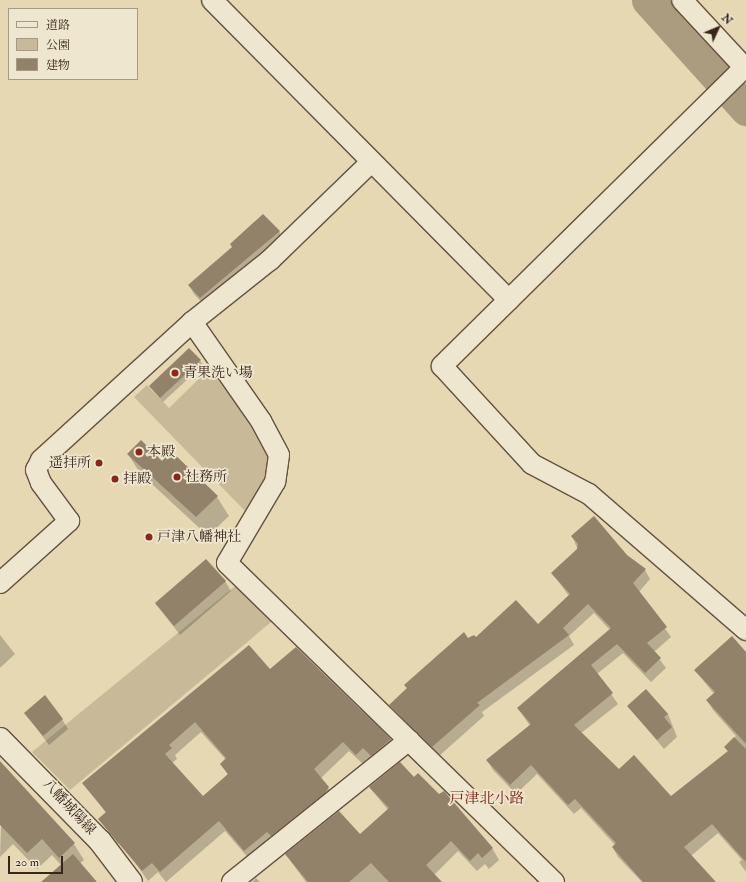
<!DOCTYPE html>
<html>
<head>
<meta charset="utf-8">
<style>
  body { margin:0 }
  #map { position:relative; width:746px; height:882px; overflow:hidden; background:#e5d8b3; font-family:"IM FELL Double Pica","Noto Serif JP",serif }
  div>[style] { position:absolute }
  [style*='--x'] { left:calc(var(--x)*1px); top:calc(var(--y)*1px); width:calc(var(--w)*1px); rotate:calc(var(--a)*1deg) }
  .green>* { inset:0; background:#c8ba99 }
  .shadow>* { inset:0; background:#0003 }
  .river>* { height:33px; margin:-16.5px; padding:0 16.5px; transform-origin:16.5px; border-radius:16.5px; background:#ab9b7f }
  .building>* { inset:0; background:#93826a }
  .roads { filter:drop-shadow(1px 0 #655241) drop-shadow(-1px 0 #655241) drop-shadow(0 1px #655241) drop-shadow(0 -1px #655241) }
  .minor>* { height:20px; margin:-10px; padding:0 10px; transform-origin:10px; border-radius:10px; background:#eee6ce }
  .secondary>* { height:22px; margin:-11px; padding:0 11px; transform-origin:11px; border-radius:11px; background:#eee6ce }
  .dots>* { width:11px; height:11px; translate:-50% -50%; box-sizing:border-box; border:2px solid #eee6ce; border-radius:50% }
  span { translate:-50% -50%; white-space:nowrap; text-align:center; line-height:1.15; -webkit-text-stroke:3.5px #eee6ce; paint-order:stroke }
  .poi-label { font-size:14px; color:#3a251b }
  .left { translate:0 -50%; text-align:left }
  .right { translate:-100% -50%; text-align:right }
  .street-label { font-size:14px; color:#3a251b }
  .neighbourhood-label { font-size:15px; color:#7a1f14 }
  .legend { position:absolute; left:8px; top:8px; width:130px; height:72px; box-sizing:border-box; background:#eee6ce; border:1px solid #a69986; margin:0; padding:5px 7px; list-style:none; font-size:12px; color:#3a251b }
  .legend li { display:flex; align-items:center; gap:8px; height:20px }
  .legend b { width:20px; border:1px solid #a69986 }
  .north { position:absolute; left:698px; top:8px; width:40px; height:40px; -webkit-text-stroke:3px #eee6ce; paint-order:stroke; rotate:46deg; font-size:11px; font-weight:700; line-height:16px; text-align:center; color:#3a251b }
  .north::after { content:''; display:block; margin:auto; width:14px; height:18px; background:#3a251b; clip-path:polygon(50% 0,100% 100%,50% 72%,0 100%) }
  .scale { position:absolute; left:8px; top:856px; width:55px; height:18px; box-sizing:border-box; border:2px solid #3a251b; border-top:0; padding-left:5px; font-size:12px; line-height:14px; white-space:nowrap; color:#3a251b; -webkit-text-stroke:3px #eee6ce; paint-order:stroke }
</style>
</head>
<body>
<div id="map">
  <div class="green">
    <i style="clip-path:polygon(210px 368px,269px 448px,273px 470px,247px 513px,134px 397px,147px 385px,169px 408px)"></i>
    <i style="clip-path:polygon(239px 583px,276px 618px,70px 790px,32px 752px)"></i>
  </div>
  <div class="shadow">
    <i style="clip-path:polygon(279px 231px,284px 240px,206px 307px,194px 294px,189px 285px)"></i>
    <i style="clip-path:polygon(200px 361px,203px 365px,163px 402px,150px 386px)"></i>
    <i style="clip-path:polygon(171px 453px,217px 497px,229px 516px,208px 536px,140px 473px,128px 454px,162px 463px)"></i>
    <i style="clip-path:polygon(572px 536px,626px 556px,645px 570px,650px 579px,639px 592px,671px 637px,654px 652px,666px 668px,651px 682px,623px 653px,597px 674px,618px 704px,580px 734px,619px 770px,671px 798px,728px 752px,725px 747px,736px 736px,713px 710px,707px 700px,714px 694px,695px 670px,746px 673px,746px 872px,739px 862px,742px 860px,718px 833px,691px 856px,712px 882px,642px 882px,618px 857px,613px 848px,615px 845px,581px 808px,574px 814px,537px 774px,516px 794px,493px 770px,487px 760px,530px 726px,518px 708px,610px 630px,594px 613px,569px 636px,574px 645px,482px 712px,484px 716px,439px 756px,390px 705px,408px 689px,405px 685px,468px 640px,538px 625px,569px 596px,552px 573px,578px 550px)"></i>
    <i style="clip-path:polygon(225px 581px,231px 591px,180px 635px,156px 604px)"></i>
    <i style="clip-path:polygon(0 635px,15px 654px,0 668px)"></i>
    <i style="clip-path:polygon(evenodd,296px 648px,391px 740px,396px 750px,377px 766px,369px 758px,363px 764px,349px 751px,321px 778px,335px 798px,251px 861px,225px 831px,166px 882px,158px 872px,148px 881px,128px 852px,129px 833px,118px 844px,99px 819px,106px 813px,84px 783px,270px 670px,296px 648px,201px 732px,226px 760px,221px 764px,228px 775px,203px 797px,172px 763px,177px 759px,175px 755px,201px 732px)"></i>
    <i style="clip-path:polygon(646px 690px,668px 714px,677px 737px,664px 749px,628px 706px)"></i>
    <i style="clip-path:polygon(25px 713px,62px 719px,68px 729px,49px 745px)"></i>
    <i style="clip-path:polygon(3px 765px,74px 844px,84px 860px,68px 873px,52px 855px,37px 869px,13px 844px,0 857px)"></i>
    <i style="clip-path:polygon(414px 778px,492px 848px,499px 860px,489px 869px,485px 864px,477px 871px,458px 851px,434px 875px,441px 882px,306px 882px,286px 855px,360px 836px,388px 810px,370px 788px)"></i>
    <i style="clip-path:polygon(256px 878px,260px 882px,252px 882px)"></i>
  </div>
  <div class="river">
    <i style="--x:648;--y:0;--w:147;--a:48"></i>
  </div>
  <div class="building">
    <i style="clip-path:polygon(263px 214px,280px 231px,200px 298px,188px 285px,232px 247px,230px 244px)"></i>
    <i style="clip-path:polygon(189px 348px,201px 360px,160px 398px,149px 386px)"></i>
    <i style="clip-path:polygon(141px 440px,162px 461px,171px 451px,218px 496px,196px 517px,127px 454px)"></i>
    <i style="clip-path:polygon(594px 516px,627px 555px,646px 569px,633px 583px,667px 627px,647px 643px,661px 658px,645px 673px,617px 644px,591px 665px,613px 693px,574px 725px,619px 769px,634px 755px,671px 796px,728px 751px,724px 747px,734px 737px,746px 749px,746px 862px,712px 824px,684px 847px,716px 882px,643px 882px,612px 847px,616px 843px,575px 799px,568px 805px,531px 765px,510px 785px,486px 760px,531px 724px,517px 708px,611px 628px,588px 604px,563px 628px,569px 635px,477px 703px,480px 705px,432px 747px,389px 705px,407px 688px,404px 685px,464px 632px,468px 638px,474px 635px,476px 637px,516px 600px,538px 624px,570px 594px,551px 573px,577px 549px,578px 544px,571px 536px)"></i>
    <i style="clip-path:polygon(206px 559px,226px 581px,174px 626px,155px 603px)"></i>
    <i style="clip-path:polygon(732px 636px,746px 652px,746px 744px,706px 700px,715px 692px,694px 670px)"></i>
    <i style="clip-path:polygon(evenodd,249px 645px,270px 669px,296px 647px,391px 739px,371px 756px,363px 748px,356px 755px,343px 742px,314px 769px,329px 787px,325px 793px,271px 836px,267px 832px,244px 851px,219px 821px,160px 872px,152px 863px,142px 871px,98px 819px,106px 812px,82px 783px,249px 645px,195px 722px,226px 758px,220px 764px,228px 774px,203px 796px,165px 754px,172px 748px,169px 745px,195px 722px)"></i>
    <i style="clip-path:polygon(646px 689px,668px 714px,664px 717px,672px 727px,657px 740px,627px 706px)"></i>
    <i style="clip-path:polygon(45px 695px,63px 719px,43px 736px,24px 713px)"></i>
    <i style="clip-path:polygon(0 761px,75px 843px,59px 858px,42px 839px,27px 853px,0 825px)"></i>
    <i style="clip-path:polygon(400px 762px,414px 777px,418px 773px,439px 794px,444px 791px,493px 848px,482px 858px,478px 853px,470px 861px,451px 841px,426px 865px,442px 882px,389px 882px,371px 863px,349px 882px,308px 882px,285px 854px,339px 811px,360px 834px,389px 808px,369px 787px)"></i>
    <i style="clip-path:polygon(73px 854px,97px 882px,41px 882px)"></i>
  </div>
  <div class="roads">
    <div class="minor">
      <i style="--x:212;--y:0;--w:422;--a:45.3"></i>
      <i style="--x:682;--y:0;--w:94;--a:47.2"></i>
      <i style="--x:745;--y:67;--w:426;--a:135.4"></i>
      <i style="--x:442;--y:366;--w:133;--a:47.4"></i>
      <i style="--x:532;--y:464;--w:64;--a:27.8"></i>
      <i style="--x:589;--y:494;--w:208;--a:40.9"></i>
      <i style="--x:192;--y:322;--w:121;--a:55.1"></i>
      <i style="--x:261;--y:421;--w:38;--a:62"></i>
      <i style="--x:279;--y:455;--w:27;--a:98"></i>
      <i style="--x:275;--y:482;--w:94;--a:120.7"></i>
      <i style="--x:227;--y:563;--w:457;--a:44.3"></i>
      <i style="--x:0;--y:583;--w:93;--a:-41.9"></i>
      <i style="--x:69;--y:521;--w:47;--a:-126.4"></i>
      <i style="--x:41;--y:483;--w:14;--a:-111"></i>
      <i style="--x:36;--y:470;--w:11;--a:-63"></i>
      <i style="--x:41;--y:460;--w:205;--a:-42.4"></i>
      <i style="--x:192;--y:322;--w:100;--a:-38.5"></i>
      <i style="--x:270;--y:260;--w:139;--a:-44.1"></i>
      <i style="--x:232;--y:882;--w:227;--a:-38.7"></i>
    </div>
    <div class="secondary">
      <i style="--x:0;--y:739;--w:143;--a:45.6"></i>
      <i style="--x:100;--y:841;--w:51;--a:52.9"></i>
    </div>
  </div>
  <div class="dots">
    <i style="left:175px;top:373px;background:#8f2418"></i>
    <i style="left:139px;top:452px;background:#8f2418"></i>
    <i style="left:99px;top:463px;background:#8f2418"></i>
    <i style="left:177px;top:477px;background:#8f2418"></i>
    <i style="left:115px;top:479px;background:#8f2418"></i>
    <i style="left:149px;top:537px;background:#8f2418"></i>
  </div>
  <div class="poi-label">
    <span class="left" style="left:183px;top:373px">青果洗い場</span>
    <span class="left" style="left:147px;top:452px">本殿</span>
    <span class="right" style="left:91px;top:463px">遥拝所</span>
    <span class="left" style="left:185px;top:477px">社務所</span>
    <span class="left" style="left:123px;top:479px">拝殿</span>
    <span class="left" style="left:157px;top:537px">戸津八幡神社</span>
  </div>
  <div class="street-label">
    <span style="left:69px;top:807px;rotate:47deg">八幡城陽線</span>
  </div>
  <div class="neighbourhood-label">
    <span style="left:487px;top:799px">戸津北小路</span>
  </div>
  <ul class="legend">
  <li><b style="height:5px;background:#eee6ce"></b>道路</li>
  <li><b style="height:11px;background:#c8ba99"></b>公園</li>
  <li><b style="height:11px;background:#93826a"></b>建物</li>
  </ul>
  <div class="north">N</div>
  <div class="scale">20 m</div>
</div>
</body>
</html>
